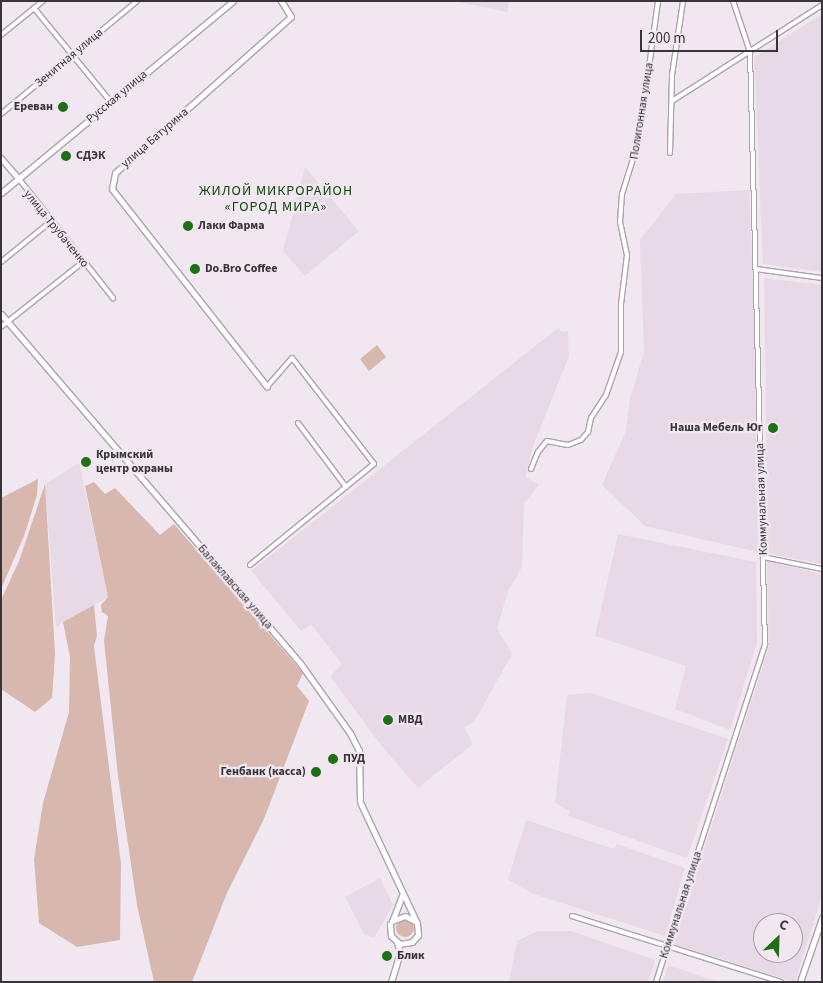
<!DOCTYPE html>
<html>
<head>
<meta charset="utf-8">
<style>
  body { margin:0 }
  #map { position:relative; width:823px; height:983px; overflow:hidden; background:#f1e7f1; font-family:"Source Sans 3",sans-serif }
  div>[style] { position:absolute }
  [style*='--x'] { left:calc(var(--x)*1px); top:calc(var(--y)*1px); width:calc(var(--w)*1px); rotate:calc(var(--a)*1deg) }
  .built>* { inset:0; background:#e8d9e7 }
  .green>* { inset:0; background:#d8b8ae }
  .round { border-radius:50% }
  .roads { filter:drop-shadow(1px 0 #aca3ac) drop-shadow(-1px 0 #aca3ac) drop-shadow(0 1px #aca3ac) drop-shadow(0 -1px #aca3ac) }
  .minor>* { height:4px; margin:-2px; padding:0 2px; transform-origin:2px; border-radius:2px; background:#fff }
  .tertiary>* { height:4.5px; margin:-2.25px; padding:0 2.25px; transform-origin:2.25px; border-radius:2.25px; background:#fff }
  .secondary>* { height:5px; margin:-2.5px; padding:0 2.5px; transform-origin:2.5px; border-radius:2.5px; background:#fff }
  .dots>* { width:14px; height:14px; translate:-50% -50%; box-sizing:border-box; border:2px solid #f1e7f1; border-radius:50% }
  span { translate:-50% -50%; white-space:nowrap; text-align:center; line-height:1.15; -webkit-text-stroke:4.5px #f1e7f1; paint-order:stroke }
  .street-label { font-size:12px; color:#383438 }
  .poi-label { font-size:12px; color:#383438; font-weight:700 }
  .right { translate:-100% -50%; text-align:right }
  .left { translate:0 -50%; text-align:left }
  .neighbourhood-label { font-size:14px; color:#11440c; letter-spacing:1px }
  .frame { position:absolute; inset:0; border:2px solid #383438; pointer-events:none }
  .north { position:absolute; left:753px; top:913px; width:50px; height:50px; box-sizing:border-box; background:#f1e7f1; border:1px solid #a79fa7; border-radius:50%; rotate:24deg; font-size:14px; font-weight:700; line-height:20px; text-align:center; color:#383438 }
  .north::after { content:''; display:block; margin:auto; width:18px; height:22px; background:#1f6f16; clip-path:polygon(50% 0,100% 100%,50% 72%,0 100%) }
  .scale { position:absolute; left:640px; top:30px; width:138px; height:22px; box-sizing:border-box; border:2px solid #383438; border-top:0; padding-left:6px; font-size:15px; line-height:18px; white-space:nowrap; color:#383438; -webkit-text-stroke:4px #f1e7f1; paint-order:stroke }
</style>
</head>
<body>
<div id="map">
  <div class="built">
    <i style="clip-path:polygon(454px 1px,509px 1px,507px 12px)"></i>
    <i style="clip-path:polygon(822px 14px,822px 272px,763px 264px,754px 57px)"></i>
    <i style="clip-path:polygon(305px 167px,359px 231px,305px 276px,283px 251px)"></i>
    <i style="clip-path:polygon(749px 190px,754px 311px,758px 552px,645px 526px,602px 485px,626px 431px,630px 399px,644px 351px,640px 240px,676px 194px)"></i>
    <i style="clip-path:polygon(764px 278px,822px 285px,822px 564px,768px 553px)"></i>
    <i style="clip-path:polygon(558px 328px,562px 332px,568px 331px,569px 356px,532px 449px,526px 477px,539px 485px,524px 504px,522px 567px,508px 591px,497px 628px,512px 654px,474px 722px,464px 727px,473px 744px,418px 788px,380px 744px,330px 676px,342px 664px,311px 624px,301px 631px,251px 571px)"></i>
    <i style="clip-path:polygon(79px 463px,108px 597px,56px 627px,45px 484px)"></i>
    <i style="clip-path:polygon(618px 534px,756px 562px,757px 643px,730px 730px,675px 709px,686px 666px,595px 636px)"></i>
    <i style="clip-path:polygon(evenodd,767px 561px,822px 574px,822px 896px,795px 982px,674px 944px,769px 646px,767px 561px,763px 923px,793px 923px,793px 953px,763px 953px,763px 923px)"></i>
    <i style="clip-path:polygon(591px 693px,728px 739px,687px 858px,568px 816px,570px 811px,555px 803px,567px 695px)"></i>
    <i style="clip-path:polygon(526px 820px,614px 849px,617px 844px,685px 868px,665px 936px,534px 894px,508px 880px)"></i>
    <i style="clip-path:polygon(380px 878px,393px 905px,374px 938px,364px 934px,345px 897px)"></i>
    <i style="clip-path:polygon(538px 931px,571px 931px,655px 960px,648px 982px,509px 982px,517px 941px)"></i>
    <i style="clip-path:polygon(668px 965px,719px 982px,663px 982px)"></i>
  </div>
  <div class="green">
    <i style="clip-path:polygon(377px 345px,386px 357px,369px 371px,360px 359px)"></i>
    <i style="clip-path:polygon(38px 479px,37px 495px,24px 536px,1px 589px,1px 498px)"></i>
    <i style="clip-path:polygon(94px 482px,105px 494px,115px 488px,160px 535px,174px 524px,303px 673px,297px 686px,309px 701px,264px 819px,227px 893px,192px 982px,154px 982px,137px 905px,118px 776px,104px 641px,108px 616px,102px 612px,101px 605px,108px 597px,85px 486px)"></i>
    <i style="clip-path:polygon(45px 484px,55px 654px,52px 698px,35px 712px,1px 689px,1px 600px,19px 561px)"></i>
    <i style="clip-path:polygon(94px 605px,97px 636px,94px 646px,121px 864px,120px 940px,77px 947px,39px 923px,34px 859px,43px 803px,69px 712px,70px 657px,63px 622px)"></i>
    <i class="round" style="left:396px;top:919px;width:18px;height:18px"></i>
  </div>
  <div class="roads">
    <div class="minor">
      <i style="--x:34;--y:8;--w:122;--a:50.7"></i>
      <i style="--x:1;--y:35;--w:54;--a:-39"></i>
      <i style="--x:672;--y:101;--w:178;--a:-32.6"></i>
      <i style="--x:1;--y:114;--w:177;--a:-39.7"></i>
      <i style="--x:670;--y:153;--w:78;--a:-88.5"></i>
      <i style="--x:672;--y:75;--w:75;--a:-81.5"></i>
      <i style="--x:19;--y:179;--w:152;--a:51.7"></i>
      <i style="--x:1;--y:262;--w:63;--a:-39.2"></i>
      <i style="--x:756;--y:269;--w:67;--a:7.8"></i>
      <i style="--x:1;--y:327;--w:105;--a:-38.4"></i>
      <i style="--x:298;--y:423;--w:80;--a:53.1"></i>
      <i style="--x:531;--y:469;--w:18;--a:-68"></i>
      <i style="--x:538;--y:452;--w:14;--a:-51"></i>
      <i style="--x:547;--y:441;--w:21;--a:11"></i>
      <i style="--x:568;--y:445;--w:14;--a:-21"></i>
      <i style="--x:581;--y:440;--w:11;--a:-49"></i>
      <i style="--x:588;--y:432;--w:14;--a:-78"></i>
      <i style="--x:591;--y:418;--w:27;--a:-57"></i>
      <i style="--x:606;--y:395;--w:46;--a:-70.8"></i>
      <i style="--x:621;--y:352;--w:48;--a:-90"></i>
      <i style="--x:621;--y:304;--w:49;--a:-83"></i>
      <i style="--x:627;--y:255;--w:34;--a:-102"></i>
      <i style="--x:620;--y:222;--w:28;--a:-86"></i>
      <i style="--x:622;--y:194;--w:57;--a:-72.5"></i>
      <i style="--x:639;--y:140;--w:140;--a:-82.2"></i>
      <i style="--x:763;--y:557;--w:60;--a:11.5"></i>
      <i style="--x:250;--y:565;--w:160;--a:-39.2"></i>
      <i style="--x:374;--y:464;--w:134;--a:-127.7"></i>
      <i style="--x:292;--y:358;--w:38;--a:131"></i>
      <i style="--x:572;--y:916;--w:219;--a:17.5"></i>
      <i style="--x:656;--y:982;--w:355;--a:-72.1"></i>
      <i style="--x:765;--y:644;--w:592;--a:-91.45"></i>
      <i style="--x:750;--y:52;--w:54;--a:-108.4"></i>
    </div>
    <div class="tertiary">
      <i style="--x:1;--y:158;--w:28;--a:49"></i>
      <i style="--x:267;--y:387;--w:251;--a:-128.1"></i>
      <i style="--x:112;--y:189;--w:16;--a:-79"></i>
      <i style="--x:115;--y:173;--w:235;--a:-41.6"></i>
      <i style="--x:291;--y:17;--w:19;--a:-122"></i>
      <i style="--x:800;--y:982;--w:68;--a:-71"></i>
    </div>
    <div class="secondary">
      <i style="--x:1;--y:193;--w:301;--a:-39.6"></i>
      <i style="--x:1;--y:314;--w:460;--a:49.4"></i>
      <i style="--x:300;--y:663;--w:86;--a:54.5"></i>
      <i style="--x:350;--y:733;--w:20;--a:63"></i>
      <i style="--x:359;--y:751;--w:51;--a:88.9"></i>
      <i style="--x:360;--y:802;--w:134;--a:64.8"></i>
      <i style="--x:417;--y:923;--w:12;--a:85"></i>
      <i style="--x:418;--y:935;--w:9;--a:131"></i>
      <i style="--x:412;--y:942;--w:12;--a:171"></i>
      <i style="--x:400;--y:944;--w:12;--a:-138"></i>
      <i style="--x:391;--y:936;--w:12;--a:-95"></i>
      <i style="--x:393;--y:919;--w:25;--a:-69"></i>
      <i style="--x:392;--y:921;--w:14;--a:-21"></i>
      <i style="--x:405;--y:916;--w:11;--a:27"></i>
      <i style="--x:391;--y:982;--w:31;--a:-73"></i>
      <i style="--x:400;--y:952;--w:10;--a:-107"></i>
    </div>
  </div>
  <div class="dots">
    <i style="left:63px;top:107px;background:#1f6f16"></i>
    <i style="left:66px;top:156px;background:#1f6f16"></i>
    <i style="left:188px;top:226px;background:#1f6f16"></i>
    <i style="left:195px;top:269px;background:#1f6f16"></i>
    <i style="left:773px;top:428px;background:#1f6f16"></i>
    <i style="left:86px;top:462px;background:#1f6f16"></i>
    <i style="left:388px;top:720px;background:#1f6f16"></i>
    <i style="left:333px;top:759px;background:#1f6f16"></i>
    <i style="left:316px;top:772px;background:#1f6f16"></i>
    <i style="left:387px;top:956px;background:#1f6f16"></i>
  </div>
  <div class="street-label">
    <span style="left:69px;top:58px;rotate:-40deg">Зенитная улица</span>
    <span style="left:117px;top:97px;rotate:-40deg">Русская улица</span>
    <span style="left:642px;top:111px;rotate:-81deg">Полигонная улица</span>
    <span style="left:155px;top:138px;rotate:-41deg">улица Батурина</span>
    <span style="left:56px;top:229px;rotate:51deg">улица Трубаченко</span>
    <span style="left:762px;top:499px;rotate:-92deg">Коммунальная улица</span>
    <span style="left:235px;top:587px;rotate:49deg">Балаклавская улица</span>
    <span style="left:681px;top:905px;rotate:-72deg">Коммунальная улица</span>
  </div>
  <div class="poi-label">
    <span class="right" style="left:53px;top:107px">Ереван</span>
    <span class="left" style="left:76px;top:156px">СДЭК</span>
    <span class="left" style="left:198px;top:226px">Лаки Фарма</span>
    <span class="left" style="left:205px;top:269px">Do.Bro Coffee</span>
    <span class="right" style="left:763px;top:428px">Наша Мебель Юг</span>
    <span class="left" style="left:96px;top:462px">Крымский<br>центр охраны</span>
    <span class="left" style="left:398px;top:720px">МВД</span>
    <span class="left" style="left:343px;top:759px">ПУД</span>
    <span class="right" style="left:306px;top:772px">Генбанк (касса)</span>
    <span class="left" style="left:397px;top:956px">Блик</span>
  </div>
  <div class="neighbourhood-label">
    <span style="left:276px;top:199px">ЖИЛОЙ МИКРОРАЙОН<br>«ГОРОД МИРА»</span>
  </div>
  <div class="frame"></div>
  <div class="north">С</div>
  <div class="scale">200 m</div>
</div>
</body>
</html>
